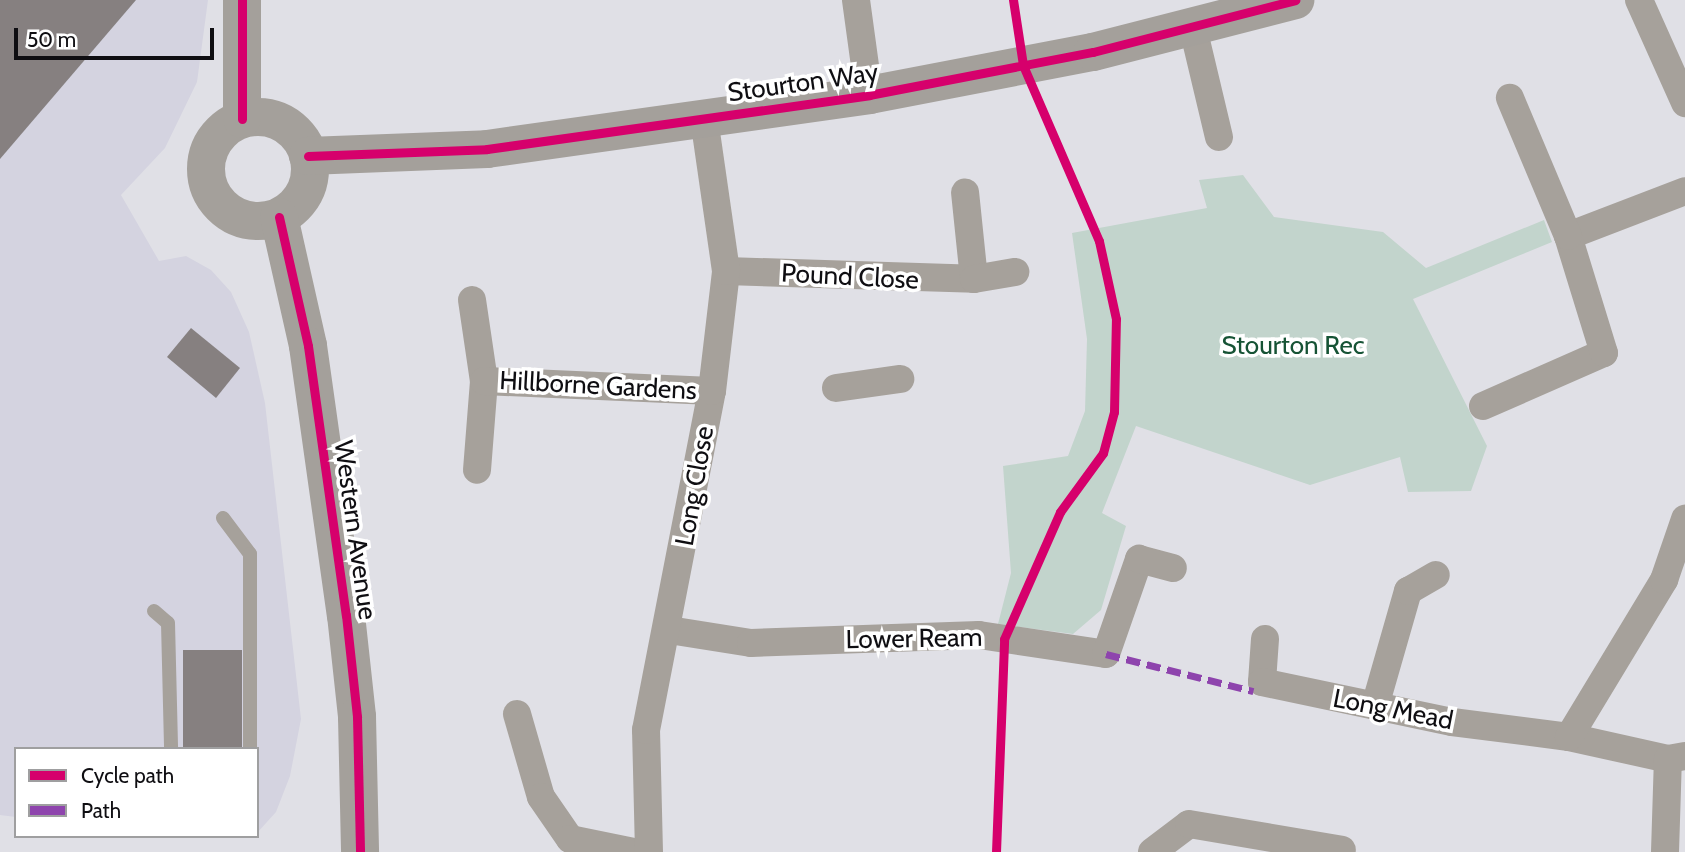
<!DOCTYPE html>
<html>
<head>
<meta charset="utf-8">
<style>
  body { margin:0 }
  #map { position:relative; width:1685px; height:852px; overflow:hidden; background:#e0e0e6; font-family:Cabin,sans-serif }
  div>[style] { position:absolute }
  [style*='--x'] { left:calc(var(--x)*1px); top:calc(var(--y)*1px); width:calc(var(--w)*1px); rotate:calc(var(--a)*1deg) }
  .built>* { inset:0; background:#d4d3e0 }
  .green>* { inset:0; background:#c2d4cc }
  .building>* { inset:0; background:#868080 }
  .lane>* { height:14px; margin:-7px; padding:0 7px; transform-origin:7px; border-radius:7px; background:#a6a19b }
  .street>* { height:28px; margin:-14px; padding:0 14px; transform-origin:14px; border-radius:14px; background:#a6a19b }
  .secondary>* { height:38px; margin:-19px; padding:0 19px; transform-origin:19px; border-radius:19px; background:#a4a09b }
  .secondary>.ring { margin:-19px; padding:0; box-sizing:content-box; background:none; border:38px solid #a4a09b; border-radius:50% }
  .quiet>* { height:7px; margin-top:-3.5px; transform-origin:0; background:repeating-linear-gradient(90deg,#8e44ad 0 14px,transparent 0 21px) }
  .cycleway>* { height:9px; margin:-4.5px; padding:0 4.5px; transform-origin:4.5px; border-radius:4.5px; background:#d6006c }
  span { translate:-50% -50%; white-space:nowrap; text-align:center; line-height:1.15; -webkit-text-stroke:7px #fff; paint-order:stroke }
  .street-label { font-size:26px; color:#0f0e12 }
  .park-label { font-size:26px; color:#165335 }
  .legend { position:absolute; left:14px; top:747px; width:245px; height:91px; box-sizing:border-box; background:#fff; border:2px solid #9f9fa0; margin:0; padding:9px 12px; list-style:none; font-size:21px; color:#0f0e12 }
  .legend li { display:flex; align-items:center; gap:14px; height:35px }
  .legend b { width:35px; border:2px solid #9f9fa0 }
  .scale { position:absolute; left:14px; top:28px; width:200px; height:32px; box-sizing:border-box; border:4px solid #0f0e12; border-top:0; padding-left:9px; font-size:21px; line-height:24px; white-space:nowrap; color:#0f0e12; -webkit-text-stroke:5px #fff; paint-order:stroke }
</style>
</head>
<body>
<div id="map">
  <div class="built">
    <i style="clip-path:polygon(0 0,208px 0,197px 82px,165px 148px,121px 195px,159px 261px,186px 256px,211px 270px,231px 292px,249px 332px,265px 403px,301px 719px,290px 776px,276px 812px,257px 833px,257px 749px,16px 749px,16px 817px,0 815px)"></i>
  </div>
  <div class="green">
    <i style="clip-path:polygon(1243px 175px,1274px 217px,1383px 232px,1426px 268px,1544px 220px,1552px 242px,1413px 299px,1487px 446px,1471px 491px,1408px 492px,1400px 457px,1310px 485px,1136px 426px,1102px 513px,1126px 526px,1101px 610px,1073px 634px,998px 624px,1011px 573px,1003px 466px,1068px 456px,1085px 411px,1087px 339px,1072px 233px,1207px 208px,1199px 180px)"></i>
  </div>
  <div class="building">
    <i style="clip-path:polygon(0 0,136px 0,0 159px)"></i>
    <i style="clip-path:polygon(191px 328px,240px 368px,216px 398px,167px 357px)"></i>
    <i style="clip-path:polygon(183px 650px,242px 650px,242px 749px,183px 749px)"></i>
  </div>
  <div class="lane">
    <i style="--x:223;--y:518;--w:45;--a:53.1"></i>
    <i style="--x:250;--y:554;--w:195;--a:90"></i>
    <i style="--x:154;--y:611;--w:18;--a:41"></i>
    <i style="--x:168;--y:623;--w:126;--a:88.6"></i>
  </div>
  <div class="street">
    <i style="--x:856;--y:0;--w:96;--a:82.2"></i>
    <i style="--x:1639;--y:0;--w:113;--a:65.9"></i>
    <i style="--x:1193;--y:28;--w:112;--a:76.6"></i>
    <i style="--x:1568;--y:236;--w:125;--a:-21"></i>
    <i style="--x:726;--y:271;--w:248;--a:1.8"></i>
    <i style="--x:974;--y:279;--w:87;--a:-95.9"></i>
    <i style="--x:974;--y:279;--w:42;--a:-9.7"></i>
    <i style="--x:472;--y:300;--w:82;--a:81.6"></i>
    <i style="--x:484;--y:381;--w:89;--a:94.5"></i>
    <i style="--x:484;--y:381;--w:228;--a:2.5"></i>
    <i style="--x:836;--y:388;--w:65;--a:-8"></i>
    <i style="--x:1483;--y:406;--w:132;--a:-23.7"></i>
    <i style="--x:1604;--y:353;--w:122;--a:-107.1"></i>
    <i style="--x:1568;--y:236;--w:150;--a:-112.8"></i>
    <i style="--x:669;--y:630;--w:83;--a:9"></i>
    <i style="--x:751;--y:643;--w:228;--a:-2"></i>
    <i style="--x:979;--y:635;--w:128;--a:8.5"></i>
    <i style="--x:1106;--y:654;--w:101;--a:-70.8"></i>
    <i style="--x:1139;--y:559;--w:35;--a:15"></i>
    <i style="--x:1265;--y:639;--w:43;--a:94"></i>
    <i style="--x:1262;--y:682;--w:194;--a:11.9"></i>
    <i style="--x:1452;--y:722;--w:118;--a:7.3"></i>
    <i style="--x:1569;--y:737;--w:101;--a:12.5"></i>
    <i style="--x:1668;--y:759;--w:17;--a:-10"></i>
    <i style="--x:1375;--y:706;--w:120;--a:-74"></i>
    <i style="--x:1408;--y:591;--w:32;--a:-30"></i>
    <i style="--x:517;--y:714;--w:86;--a:73.9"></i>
    <i style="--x:541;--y:797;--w:51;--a:55.4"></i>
    <i style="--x:570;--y:839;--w:65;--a:11.5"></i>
    <i style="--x:1569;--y:737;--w:184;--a:-58.8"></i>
    <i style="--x:1664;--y:580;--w:65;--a:-71"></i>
    <i style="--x:649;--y:852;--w:122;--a:-91.4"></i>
    <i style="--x:646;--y:730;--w:345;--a:-79"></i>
    <i style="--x:712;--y:391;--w:121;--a:-83.3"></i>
    <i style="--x:726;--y:271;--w:155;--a:-98.2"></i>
    <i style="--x:1152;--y:852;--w:46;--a:-37.1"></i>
    <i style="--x:1189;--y:824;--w:155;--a:9.6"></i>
    <i style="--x:1665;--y:852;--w:93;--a:-88.2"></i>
  </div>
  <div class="secondary">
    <i class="ring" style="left:206px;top:117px;width:66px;height:66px"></i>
    <i style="--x:242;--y:119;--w:119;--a:-90"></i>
    <i style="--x:308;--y:156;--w:179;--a:-2.2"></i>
    <i style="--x:487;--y:149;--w:386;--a:-8"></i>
    <i style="--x:869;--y:95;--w:228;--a:-10.9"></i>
    <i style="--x:1093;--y:52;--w:209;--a:-14.4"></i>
    <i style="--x:279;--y:217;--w:132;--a:77.3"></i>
    <i style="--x:308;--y:346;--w:272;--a:82"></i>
    <i style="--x:346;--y:615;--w:103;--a:83.8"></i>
    <i style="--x:357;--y:717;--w:135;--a:88.7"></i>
  </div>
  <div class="quiet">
    <i style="--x:1106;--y:654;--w:152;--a:14.1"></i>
  </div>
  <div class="cycleway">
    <i style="--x:242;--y:119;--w:119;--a:-90"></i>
    <i style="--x:308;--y:156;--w:179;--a:-2.2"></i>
    <i style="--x:487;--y:149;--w:386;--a:-8"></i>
    <i style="--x:869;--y:95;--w:228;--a:-10.9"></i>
    <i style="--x:1093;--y:52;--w:209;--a:-14.4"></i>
    <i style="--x:279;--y:217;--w:132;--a:77.3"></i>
    <i style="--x:308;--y:346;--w:272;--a:82"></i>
    <i style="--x:346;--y:615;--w:103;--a:83.8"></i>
    <i style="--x:357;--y:717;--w:135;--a:88.7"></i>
    <i style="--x:996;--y:852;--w:213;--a:-87.8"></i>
    <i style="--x:1004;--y:639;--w:139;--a:-66.2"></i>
    <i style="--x:1060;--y:512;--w:73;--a:-53.9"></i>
    <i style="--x:1103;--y:453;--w:42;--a:-75"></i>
    <i style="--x:1114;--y:412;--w:93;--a:-88.8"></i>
    <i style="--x:1116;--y:319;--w:80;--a:-102.3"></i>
    <i style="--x:1099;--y:241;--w:192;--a:-113.4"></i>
    <i style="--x:1023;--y:65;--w:66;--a:-98.7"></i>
  </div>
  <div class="street-label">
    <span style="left:803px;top:83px;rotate:-8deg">Stourton Way</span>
    <span style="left:850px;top:277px;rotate:3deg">Pound Close</span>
    <span style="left:598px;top:386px;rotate:3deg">Hillborne Gardens</span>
    <span style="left:695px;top:486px;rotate:-80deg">Long Close</span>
    <span style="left:355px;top:530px;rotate:82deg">Western Avenue</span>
    <span style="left:914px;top:639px;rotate:-1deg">Lower Ream</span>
    <span style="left:1393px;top:710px;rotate:11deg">Long Mead</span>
  </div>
  <div class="park-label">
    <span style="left:1293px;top:346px">Stourton Rec</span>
  </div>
  <ul class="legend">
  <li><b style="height:9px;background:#d6006c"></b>Cycle path</li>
  <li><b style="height:9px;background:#8e44ad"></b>Path</li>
  </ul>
  <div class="scale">50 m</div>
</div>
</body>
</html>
